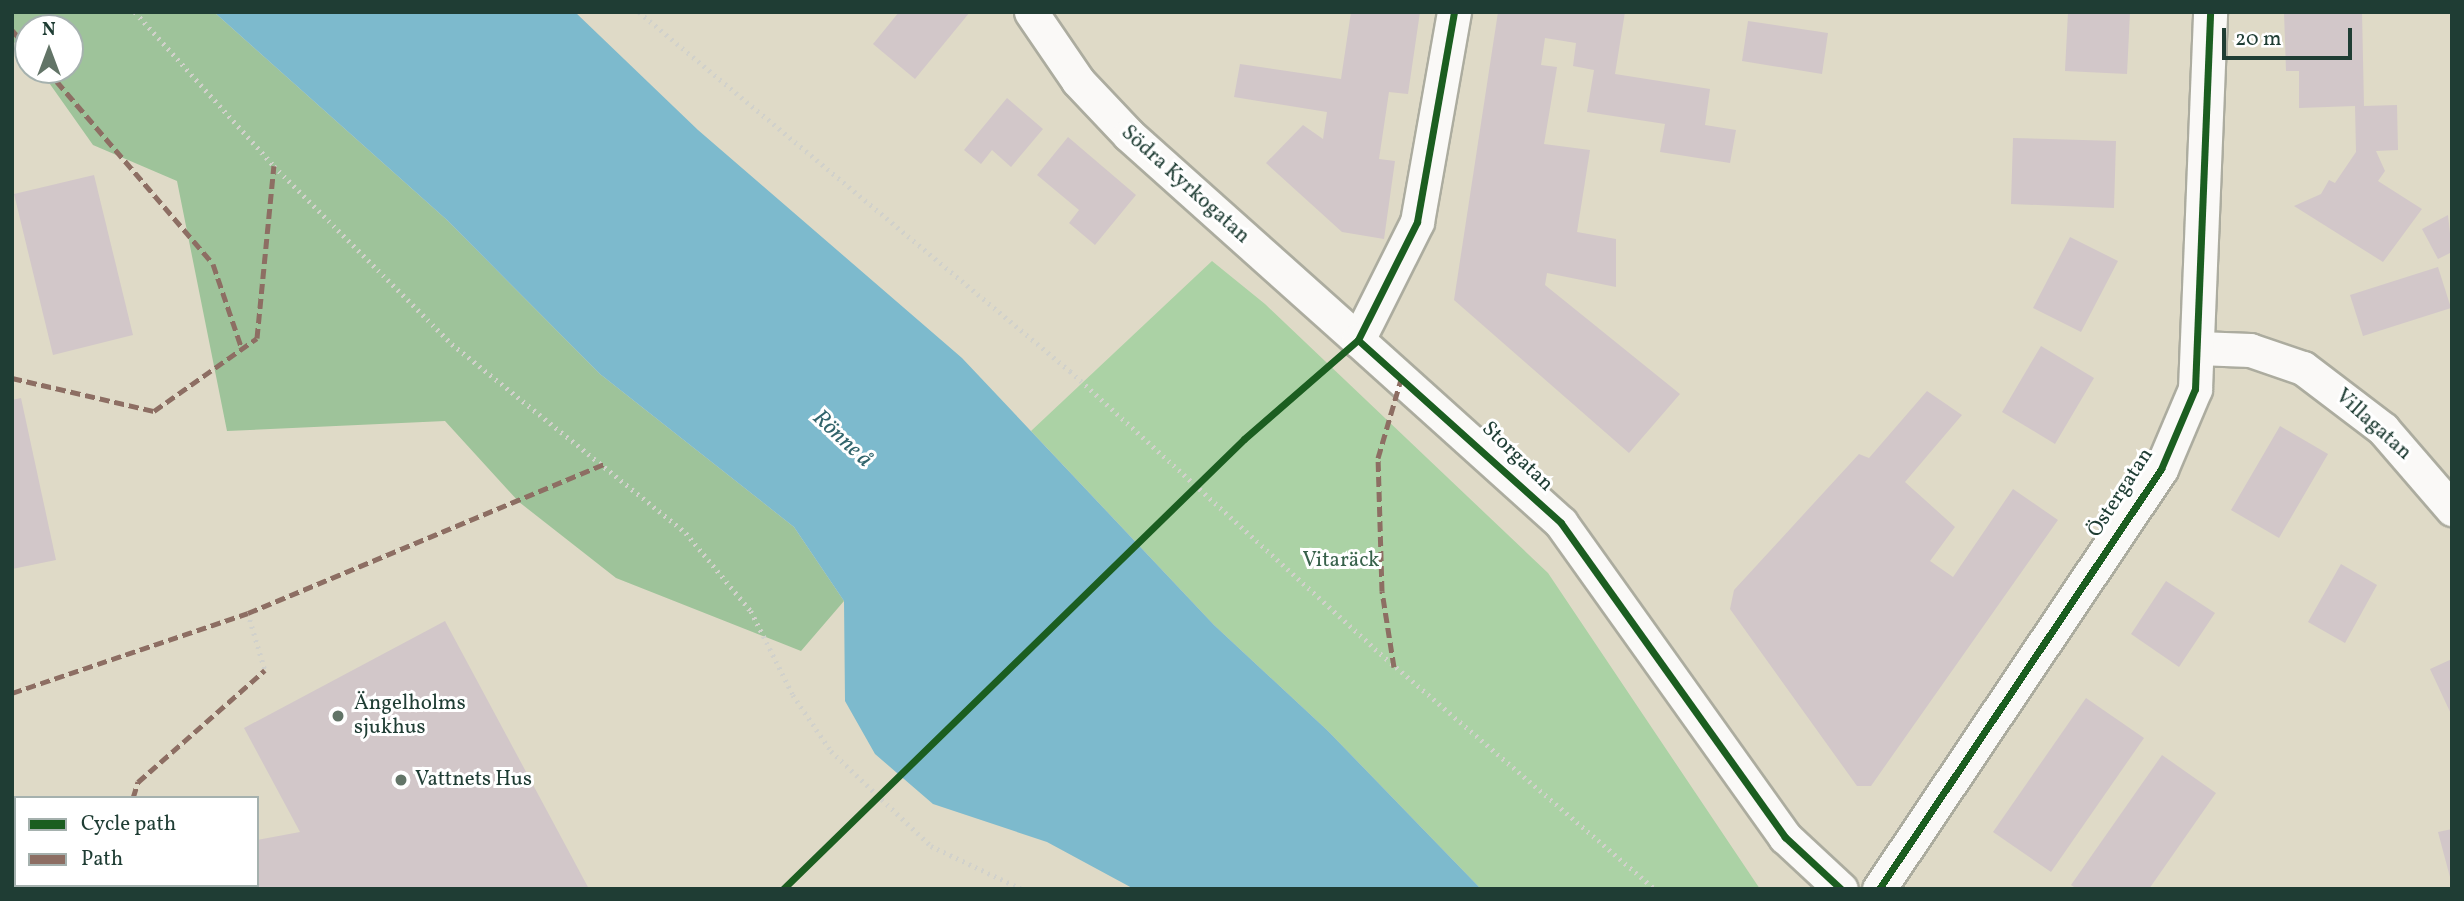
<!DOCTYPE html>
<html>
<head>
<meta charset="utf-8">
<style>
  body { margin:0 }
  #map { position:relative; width:2464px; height:901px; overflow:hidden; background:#dfdac7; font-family:Vollkorn,serif }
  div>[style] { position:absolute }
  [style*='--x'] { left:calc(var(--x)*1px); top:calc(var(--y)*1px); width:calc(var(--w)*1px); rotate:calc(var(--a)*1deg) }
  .green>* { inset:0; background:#abd2a5 }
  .forest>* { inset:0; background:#9ec39a }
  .water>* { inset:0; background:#7dbacd }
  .building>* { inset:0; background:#d2c7c9 }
  .path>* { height:4.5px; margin-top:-2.25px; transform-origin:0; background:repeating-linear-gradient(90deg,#d1d1cb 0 2px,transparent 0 7px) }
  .roads { filter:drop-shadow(2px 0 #acac9f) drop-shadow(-2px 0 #acac9f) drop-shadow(0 2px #acac9f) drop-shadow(0 -2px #acac9f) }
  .street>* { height:33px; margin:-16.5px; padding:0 16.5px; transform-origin:16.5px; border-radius:16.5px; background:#faf9f7 }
  .quiet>* { height:5px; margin-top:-2.5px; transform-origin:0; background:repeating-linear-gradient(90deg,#8d6e63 0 10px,transparent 0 15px) }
  .cycleway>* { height:7px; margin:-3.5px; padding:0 3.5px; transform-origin:3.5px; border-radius:3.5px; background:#1b5e20 }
  .dots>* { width:19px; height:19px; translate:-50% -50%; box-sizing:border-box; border:4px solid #fff; border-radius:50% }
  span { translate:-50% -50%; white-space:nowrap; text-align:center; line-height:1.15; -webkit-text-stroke:6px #fff; paint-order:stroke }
  .street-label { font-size:21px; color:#1f3d34 }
  .park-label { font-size:21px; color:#37614a }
  .poi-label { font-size:21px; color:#1f3d34 }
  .left { translate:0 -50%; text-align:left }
  .water-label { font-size:23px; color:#31646b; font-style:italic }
  .frame { position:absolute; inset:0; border:14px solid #1f3d34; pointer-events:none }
  .legend { position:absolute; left:14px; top:796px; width:245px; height:91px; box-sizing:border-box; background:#fff; border:2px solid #a5b1ae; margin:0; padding:9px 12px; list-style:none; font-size:21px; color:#1f3d34 }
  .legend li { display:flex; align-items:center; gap:14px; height:35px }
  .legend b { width:35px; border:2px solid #a5b1ae }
  .north { position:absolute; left:14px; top:14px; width:70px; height:70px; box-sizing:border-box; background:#fff; border:2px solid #a5b1ae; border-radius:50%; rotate:0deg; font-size:19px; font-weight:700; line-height:28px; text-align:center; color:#1f3d34 }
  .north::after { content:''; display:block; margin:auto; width:24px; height:32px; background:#627467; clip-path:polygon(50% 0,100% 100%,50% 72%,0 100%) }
  .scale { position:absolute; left:2222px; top:28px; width:130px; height:32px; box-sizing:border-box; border:4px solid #1f3d34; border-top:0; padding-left:9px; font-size:21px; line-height:24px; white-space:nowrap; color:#1f3d34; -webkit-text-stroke:5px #fff; paint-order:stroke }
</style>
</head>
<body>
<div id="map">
  <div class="green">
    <i style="clip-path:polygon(1212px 261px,1265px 304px,1548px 573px,1760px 889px,1481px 889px,1328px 731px,1214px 625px,1031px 431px)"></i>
  </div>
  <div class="forest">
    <i style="clip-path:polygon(12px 12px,214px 12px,447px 220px,600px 374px,794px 527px,844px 601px,801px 651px,616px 578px,519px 502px,445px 421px,227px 431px,177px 181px,93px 145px,40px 70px,70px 70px,70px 28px,28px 28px,28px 57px,12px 40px)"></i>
  </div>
  <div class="water">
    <i style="clip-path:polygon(214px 12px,575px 12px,698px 130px,962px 358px,1214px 625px,1328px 731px,1481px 889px,1134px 889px,1047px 842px,933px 804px,875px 754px,845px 701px,844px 601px,794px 527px,600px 374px,447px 220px)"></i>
  </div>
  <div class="building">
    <i style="clip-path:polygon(899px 12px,970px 12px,915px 79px,873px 44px)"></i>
    <i style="clip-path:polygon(1351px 12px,1420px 12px,1408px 94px,1389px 92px,1379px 159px,1395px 161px,1384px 239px,1342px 232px,1266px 163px,1303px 125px,1323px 139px,1327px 112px,1234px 97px,1240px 64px,1341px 79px)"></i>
    <i style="clip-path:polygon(1498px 12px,1625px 12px,1615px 74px,1710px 89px,1705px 125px,1736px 130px,1730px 163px,1660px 152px,1665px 124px,1587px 112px,1594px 70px,1573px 66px,1576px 43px,1545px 38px,1541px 65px,1557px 67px,1544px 144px,1590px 150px,1577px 232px,1616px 239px,1616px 287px,1547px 273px,1545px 285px,1680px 394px,1629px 453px,1454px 300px)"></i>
    <i style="clip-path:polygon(2068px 12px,2130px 12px,2127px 74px,2065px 71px)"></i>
    <i style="clip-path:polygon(2284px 12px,2362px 12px,2364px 106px,2397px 105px,2398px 150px,2376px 151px,2385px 171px,2378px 181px,2422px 209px,2383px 262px,2294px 206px,2321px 194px,2329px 180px,2335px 183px,2356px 152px,2355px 106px,2299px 108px,2299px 71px,2286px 71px)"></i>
    <i style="clip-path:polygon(1748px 21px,1828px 33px,1822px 74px,1742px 61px)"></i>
    <i style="clip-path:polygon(1007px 98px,1043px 129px,1011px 167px,992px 150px,981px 164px,964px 150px)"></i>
    <i style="clip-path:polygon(1068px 137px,1136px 195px,1095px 245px,1069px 223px,1079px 210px,1037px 175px)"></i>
    <i style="clip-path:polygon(2013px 138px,2116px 141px,2114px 208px,2011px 204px)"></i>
    <i style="clip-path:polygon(94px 175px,133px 335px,53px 355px,14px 194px)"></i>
    <i style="clip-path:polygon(2448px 215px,2452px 252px,2438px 259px,2422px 229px)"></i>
    <i style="clip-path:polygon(2070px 237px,2118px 261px,2081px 332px,2033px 308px)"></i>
    <i style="clip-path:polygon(2438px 267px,2451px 308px,2363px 336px,2350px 295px)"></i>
    <i style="clip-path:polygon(2041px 346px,2094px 378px,2055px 444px,2002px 412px)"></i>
    <i style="clip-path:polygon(1927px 391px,1962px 415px,1905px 482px,1955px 527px,1930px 561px,1953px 577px,2013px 489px,2058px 520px,1871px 786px,1857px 786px,1730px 609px,1734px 590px,1859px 454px,1869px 458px)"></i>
    <i style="clip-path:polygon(21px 398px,56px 560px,12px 569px,12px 400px)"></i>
    <i style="clip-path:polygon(2280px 426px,2328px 454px,2279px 538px,2231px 510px)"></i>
    <i style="clip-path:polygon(2341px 564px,2377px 585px,2345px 643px,2308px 622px)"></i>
    <i style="clip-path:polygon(2166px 581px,2215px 613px,2179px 667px,2131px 634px)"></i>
    <i style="clip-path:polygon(445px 621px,589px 889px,165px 889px,257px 885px,257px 840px,300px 832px,244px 728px)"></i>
    <i style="clip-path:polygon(2452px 659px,2452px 716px,2430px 669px)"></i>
    <i style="clip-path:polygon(2086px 698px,2144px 738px,2051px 872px,1993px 832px)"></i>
    <i style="clip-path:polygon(2162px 755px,2216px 793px,2149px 889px,2077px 889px,2071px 885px)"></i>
    <i style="clip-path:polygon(2452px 829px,2452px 881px,2451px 881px,2438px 832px)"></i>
  </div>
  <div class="path">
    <i style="--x:135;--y:12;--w:207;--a:47.9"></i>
    <i style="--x:274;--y:166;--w:252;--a:45"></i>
    <i style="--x:452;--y:344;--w:301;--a:38.9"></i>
    <i style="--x:686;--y:533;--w:102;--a:50.2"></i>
    <i style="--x:751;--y:611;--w:94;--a:63.4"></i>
    <i style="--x:793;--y:695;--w:68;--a:55.8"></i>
    <i style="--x:831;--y:751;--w:138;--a:43.5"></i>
    <i style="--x:931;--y:846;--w:101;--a:25.3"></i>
    <i style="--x:639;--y:12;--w:561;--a:39.79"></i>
    <i style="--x:1070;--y:371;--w:413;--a:42.3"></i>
    <i style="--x:1375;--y:649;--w:369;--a:40.6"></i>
    <i style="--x:248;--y:613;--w:59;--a:73.4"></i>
  </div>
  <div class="roads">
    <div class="street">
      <i style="--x:1031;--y:12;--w:83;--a:55.7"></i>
      <i style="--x:1078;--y:81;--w:74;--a:46.6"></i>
      <i style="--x:1129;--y:135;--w:307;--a:41.8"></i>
      <i style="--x:1454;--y:12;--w:213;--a:100"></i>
      <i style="--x:1417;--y:222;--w:132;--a:116.6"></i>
      <i style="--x:1358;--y:340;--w:273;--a:42"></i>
      <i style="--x:1561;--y:523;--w:386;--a:54.5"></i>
      <i style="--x:1785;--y:837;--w:76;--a:42.9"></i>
      <i style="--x:2198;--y:348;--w:52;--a:2.2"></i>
      <i style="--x:2250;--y:350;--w:56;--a:18.8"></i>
      <i style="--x:2303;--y:368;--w:101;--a:37.3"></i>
      <i style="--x:2383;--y:429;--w:106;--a:49.2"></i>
      <i style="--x:1879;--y:889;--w:506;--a:-56.12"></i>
      <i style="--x:2161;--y:469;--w:87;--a:-67"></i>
      <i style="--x:2195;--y:389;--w:377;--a:-87.7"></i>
    </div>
  </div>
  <div class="quiet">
    <i style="--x:12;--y:30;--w:24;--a:48"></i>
    <i style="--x:47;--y:70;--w:255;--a:49.4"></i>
    <i style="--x:213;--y:264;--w:90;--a:71.2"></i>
    <i style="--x:12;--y:378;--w:146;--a:13.1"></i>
    <i style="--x:154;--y:411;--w:126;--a:-35.3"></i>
    <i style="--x:257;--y:338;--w:173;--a:-84.4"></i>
    <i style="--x:1394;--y:667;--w:77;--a:-99"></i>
    <i style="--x:1382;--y:591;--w:133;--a:-91.7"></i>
    <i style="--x:1378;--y:458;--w:85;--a:-73.7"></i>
    <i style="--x:12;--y:693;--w:249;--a:-18.7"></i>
    <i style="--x:248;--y:613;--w:386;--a:-22.7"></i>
    <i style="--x:133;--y:798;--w:17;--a:-73"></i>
    <i style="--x:138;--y:782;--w:169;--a:-41.4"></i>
    <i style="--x:110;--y:889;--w:4;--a:-90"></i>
  </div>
  <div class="cycleway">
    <i style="--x:1454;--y:12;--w:213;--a:100"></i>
    <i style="--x:1417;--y:222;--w:132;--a:116.6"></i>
    <i style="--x:1358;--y:340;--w:273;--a:42"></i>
    <i style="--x:1561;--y:523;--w:386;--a:54.5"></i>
    <i style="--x:1785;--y:837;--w:76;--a:42.9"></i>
    <i style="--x:783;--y:889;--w:644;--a:-44.31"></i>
    <i style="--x:1244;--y:439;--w:151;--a:-41"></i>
    <i style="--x:1879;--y:889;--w:506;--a:-56.12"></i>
    <i style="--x:2161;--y:469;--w:87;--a:-67"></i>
    <i style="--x:2195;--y:389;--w:377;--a:-87.7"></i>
  </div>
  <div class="dots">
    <i style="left:338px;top:716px;background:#627467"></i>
    <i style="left:401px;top:780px;background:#627467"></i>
  </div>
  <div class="street-label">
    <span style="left:1185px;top:185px;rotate:42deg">Södra Kyrkogatan</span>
    <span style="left:2373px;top:425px;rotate:42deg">Villagatan</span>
    <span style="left:1517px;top:457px;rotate:44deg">Storgatan</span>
    <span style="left:2121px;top:493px;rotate:-57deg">Östergatan</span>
  </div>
  <div class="park-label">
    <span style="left:1341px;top:561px">Vitaräck</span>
  </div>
  <div class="poi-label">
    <span class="left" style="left:354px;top:716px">Ängelholms<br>sjukhus</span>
    <span class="left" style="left:415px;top:780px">Vattnets Hus</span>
  </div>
  <div class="water-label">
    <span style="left:842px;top:439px;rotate:43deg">Rönne å</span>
  </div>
  <div class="frame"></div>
  <ul class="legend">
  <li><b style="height:9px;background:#1b5e20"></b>Cycle path</li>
  <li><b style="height:9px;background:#8d6e63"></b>Path</li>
  </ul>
  <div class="north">N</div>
  <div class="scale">20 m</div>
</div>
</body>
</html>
